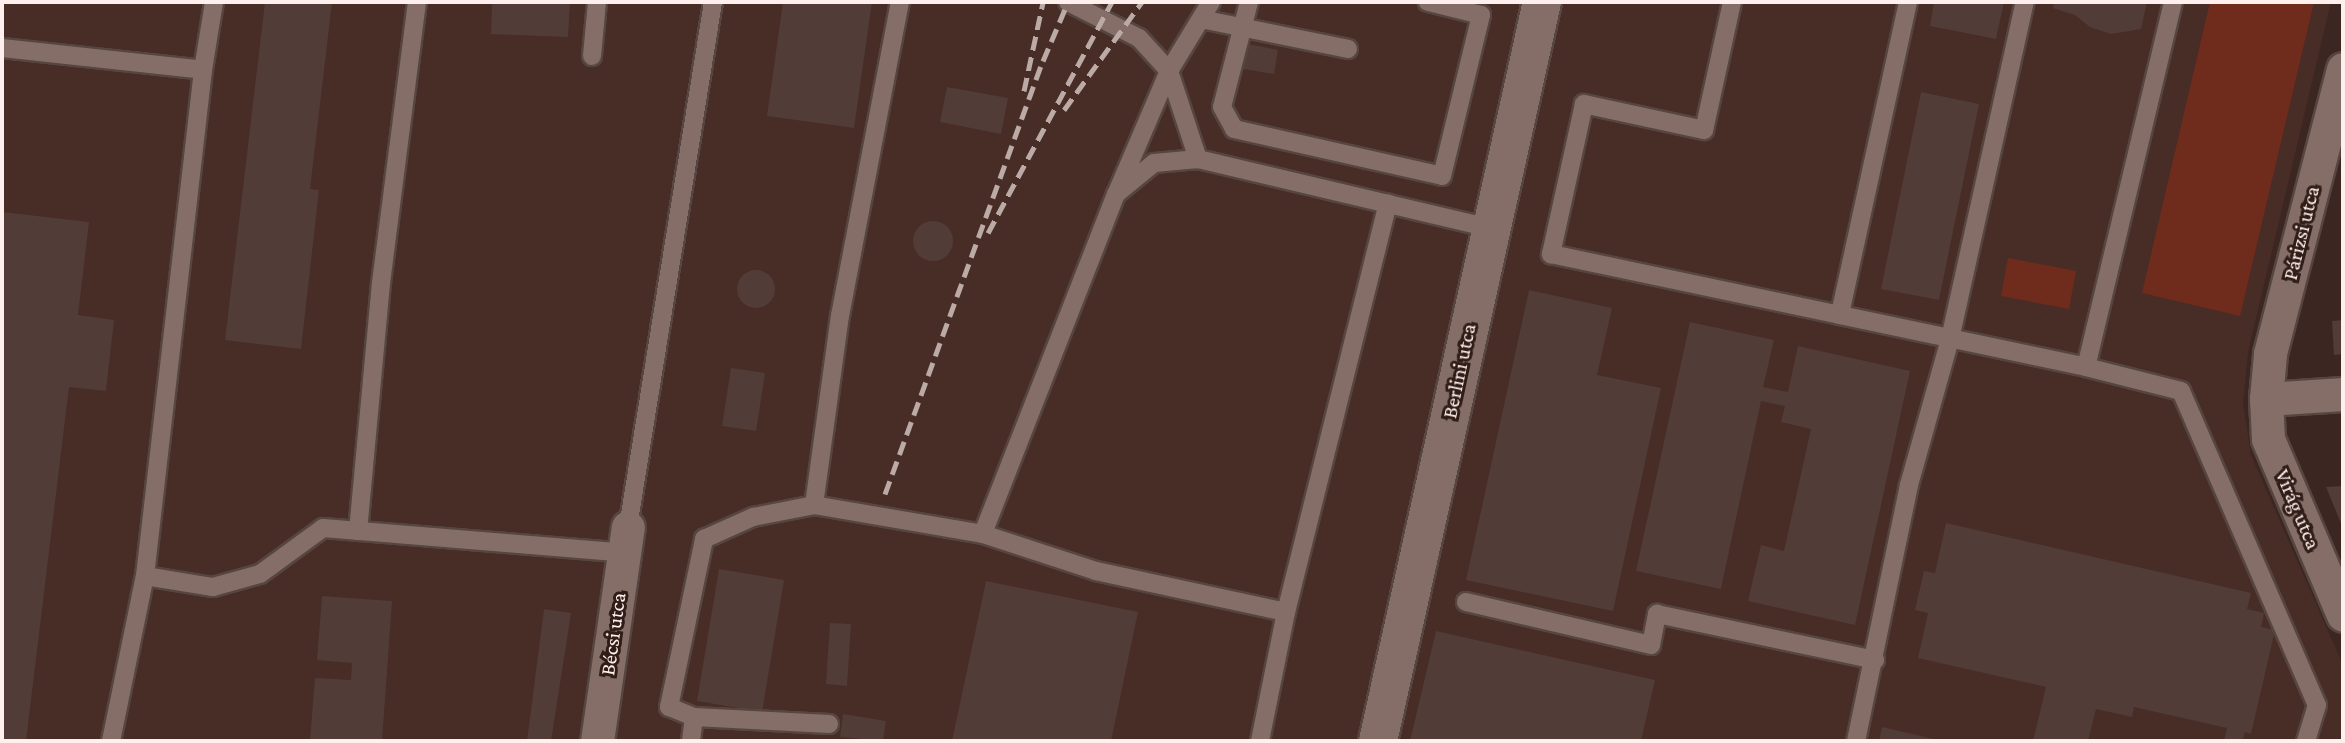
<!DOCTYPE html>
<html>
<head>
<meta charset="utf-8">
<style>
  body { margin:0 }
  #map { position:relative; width:2345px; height:743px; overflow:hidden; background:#3b2621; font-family:"Crimson Pro",serif }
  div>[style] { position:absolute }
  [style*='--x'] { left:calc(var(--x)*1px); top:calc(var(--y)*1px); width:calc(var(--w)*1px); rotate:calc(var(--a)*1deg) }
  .built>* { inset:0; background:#482c26 }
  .green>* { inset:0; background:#6f2c1d }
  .building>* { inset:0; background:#523c37 }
  .round { border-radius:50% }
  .roads { filter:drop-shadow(2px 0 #564540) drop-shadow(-2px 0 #564540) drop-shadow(0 2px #564540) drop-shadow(0 -2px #564540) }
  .service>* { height:18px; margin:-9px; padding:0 9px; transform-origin:9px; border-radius:9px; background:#866e68 }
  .minor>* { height:33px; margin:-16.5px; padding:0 16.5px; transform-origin:16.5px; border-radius:16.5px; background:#866e68 }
  .tertiary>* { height:38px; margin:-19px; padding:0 19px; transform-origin:19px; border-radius:19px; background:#866e68 }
  .rail>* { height:5px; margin-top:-2.5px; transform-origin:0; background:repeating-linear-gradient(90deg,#bbaaa6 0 14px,transparent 0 21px) }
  span { translate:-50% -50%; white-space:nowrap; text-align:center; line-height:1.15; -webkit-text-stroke:6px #301d18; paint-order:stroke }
  .street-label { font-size:21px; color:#fff0ed }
  .frame { position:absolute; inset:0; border:4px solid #fff0ed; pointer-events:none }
</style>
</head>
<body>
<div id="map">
  <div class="built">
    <i style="clip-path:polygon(2px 2px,2331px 2px,2248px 352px,2243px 403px,2251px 455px,2343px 665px,2343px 741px,2px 741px)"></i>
  </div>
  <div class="green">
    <i style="clip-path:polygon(2210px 2px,2314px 2px,2240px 316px,2142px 293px)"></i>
    <i style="clip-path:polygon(2008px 258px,2076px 271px,2069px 309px,2001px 296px)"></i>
  </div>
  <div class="building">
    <i style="clip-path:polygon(265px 2px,332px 2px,310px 189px,319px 190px,301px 349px,225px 340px)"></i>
    <i style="clip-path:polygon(492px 2px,570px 2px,568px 37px,491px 34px)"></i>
    <i style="clip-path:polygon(783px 2px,872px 2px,854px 128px,767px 116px)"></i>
    <i style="clip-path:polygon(1934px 2px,2004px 2px,1996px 39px,1930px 26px)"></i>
    <i style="clip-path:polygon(2054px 2px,2147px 2px,2141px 29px,2111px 34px,2090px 27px,2075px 15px,2053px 8px)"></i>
    <i style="clip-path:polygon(1243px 43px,1278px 50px,1274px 74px,1238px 68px)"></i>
    <i style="clip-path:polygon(947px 87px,1008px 98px,1001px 134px,940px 122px)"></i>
    <i style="clip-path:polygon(1921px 92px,1979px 104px,1939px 300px,1881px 289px)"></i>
    <i style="clip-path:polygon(2px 212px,89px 222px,78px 315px,114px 320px,106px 391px,69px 387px,26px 741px,2px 741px)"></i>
    <i class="round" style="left:913px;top:221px;width:40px;height:40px"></i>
    <i class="round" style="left:737px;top:270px;width:38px;height:38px"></i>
    <i style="clip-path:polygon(1529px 290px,1612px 308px,1597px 375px,1661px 388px,1613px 611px,1466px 580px)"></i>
    <i style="clip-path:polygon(2343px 320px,2343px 354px,2334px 355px,2332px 321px)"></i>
    <i style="clip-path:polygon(1690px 322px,1774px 340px,1763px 387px,1788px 392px,1798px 346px,1910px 371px,1855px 625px,1748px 601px,1761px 545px,1784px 551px,1811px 429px,1781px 422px,1785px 406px,1761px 401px,1721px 589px,1636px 571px)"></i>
    <i style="clip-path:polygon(731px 368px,765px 373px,756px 431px,722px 426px)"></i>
    <i style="clip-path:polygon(2343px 486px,2343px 528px,2326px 487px)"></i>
    <i style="clip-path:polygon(1946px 523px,2251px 593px,2247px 609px,2264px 613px,2261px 627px,2275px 630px,2251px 734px,2245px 732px,2242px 741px,2224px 741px,2227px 728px,2134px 707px,2132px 717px,2096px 709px,2088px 741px,2033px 741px,2046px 687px,1918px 658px,1928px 613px,1915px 610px,1924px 571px,1935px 573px)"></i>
    <i style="clip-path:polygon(719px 569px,784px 580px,762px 712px,697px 701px)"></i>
    <i style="clip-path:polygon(986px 581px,1138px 612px,1111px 741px,952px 741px)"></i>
    <i style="clip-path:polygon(322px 596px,392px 601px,382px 741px,310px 741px,315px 678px,351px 680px,352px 663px,317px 660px)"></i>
    <i style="clip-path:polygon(544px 609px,571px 613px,551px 741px,527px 741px)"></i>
    <i style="clip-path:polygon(830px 623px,851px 624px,847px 686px,826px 684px)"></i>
    <i style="clip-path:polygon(1436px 631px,1655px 680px,1641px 741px,1410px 741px)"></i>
    <i style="clip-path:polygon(843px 714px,886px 721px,883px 741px,840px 737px)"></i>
    <i style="clip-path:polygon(1882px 727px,1938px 740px,1938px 741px,1879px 741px)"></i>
  </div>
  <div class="roads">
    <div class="service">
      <i style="--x:1068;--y:2;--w:80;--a:26.9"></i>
      <i style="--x:1139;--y:38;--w:45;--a:47.7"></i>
      <i style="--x:1169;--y:71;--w:81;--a:-58.7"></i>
      <i style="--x:1249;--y:2;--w:108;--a:104.4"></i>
      <i style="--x:1222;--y:107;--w:25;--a:61"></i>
      <i style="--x:1234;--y:129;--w:213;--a:12.7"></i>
      <i style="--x:1442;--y:176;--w:166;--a:-76.4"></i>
      <i style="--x:1481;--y:15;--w:55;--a:-166.2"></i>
      <i style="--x:1732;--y:2;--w:131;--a:102.3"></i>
      <i style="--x:1704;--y:130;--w:123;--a:-167.8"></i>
      <i style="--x:1584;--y:104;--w:154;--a:102.4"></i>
      <i style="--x:1551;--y:254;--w:295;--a:11.9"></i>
      <i style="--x:1908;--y:2;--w:320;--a:102.3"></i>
      <i style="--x:1840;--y:315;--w:251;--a:11.9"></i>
      <i style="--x:2173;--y:2;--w:375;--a:103.4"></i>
      <i style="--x:2086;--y:367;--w:98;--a:14.2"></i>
      <i style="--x:2181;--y:391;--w:342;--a:66.6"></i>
      <i style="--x:2317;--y:705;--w:38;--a:107"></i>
      <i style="--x:1201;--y:19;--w:150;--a:11.5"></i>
      <i style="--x:2;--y:48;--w:202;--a:6.2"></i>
      <i style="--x:203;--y:70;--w:69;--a:-80.8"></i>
      <i style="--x:592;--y:56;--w:54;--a:-84.7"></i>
      <i style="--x:203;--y:70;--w:509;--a:96.54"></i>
      <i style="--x:145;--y:576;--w:69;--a:9.2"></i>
      <i style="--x:213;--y:587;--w:49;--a:-15.5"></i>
      <i style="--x:260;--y:574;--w:78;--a:-36.1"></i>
      <i style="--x:323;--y:528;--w:303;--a:4.7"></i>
      <i style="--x:1169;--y:71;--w:93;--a:71.8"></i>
      <i style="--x:1198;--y:159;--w:300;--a:13.3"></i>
      <i style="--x:1198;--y:159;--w:44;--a:174.8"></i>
      <i style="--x:1154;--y:163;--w:49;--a:140.8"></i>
      <i style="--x:1116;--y:194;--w:365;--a:111.4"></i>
      <i style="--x:983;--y:534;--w:119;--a:18.1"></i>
      <i style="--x:1096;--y:571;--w:194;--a:12.2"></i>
      <i style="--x:1286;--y:612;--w:421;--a:-76"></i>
      <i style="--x:1118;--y:190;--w:129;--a:-66.8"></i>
      <i style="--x:814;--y:505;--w:191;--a:-82.2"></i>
      <i style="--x:840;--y:316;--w:320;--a:-79.2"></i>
      <i style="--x:628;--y:527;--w:532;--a:-80.8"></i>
      <i style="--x:358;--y:531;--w:249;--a:-84.7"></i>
      <i style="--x:381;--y:283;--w:283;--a:-82.7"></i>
      <i style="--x:1466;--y:602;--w:190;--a:13.1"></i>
      <i style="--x:1651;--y:645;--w:32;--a:-79"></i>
      <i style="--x:1657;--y:614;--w:223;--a:11.9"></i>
      <i style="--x:829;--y:724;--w:135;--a:-177"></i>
      <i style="--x:694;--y:717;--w:27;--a:-158"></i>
      <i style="--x:669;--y:707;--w:172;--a:-78.2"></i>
      <i style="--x:704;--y:539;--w:54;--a:-24.2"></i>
      <i style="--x:753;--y:517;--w:62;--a:-11.1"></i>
      <i style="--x:814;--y:505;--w:171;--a:9.7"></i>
      <i style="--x:111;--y:741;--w:168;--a:-78.4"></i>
      <i style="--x:691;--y:741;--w:24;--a:-83"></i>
      <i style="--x:1260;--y:741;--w:132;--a:-78.6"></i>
      <i style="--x:1856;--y:741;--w:261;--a:-78.3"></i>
      <i style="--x:1909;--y:485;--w:152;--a:-74.3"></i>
      <i style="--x:1950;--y:339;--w:345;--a:-77.5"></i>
    </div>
    <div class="minor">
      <i style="--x:2343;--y:69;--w:294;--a:104.4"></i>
      <i style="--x:2270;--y:354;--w:45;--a:95.1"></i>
      <i style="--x:2266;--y:399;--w:40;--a:87.1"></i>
      <i style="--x:2268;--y:439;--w:191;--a:66.9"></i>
      <i style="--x:2266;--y:399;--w:77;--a:-3.7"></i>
      <i style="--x:597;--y:741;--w:216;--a:-81.8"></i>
    </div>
    <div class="tertiary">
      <i style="--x:1378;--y:741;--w:757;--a:-77.49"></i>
    </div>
  </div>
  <div class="rail">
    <i style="--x:1024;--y:91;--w:91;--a:-77.9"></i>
    <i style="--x:1064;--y:110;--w:133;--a:-54.2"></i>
    <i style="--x:988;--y:233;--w:262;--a:-61.8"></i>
    <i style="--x:885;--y:494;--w:461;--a:-70"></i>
    <i style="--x:1043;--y:61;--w:64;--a:-67"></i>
  </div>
  <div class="street-label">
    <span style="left:2301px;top:233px;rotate:-76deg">Párizsi utca</span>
    <span style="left:1459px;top:371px;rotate:-78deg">Berlini utca</span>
    <span style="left:2298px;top:509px;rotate:67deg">Virág utca</span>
    <span style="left:613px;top:634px;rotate:-82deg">Bécsi utca</span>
  </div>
  <div class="frame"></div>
</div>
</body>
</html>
